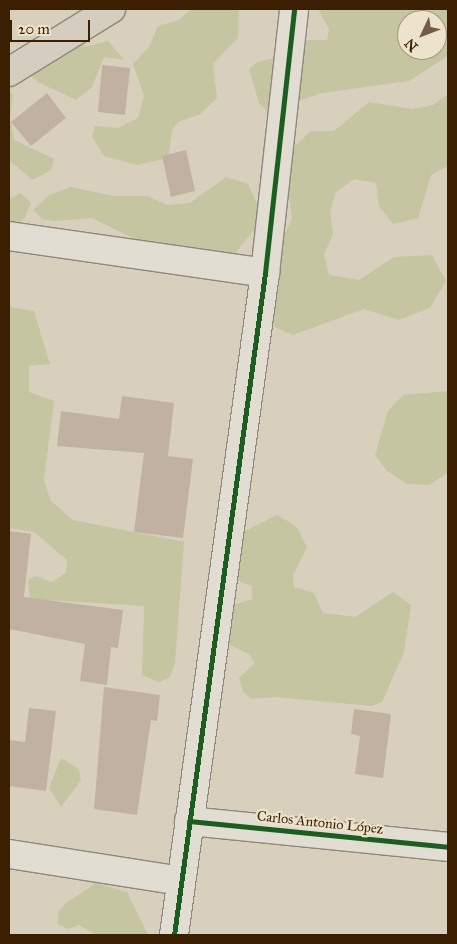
<!DOCTYPE html>
<html>
<head>
<meta charset="utf-8">
<style>
  body { margin:0 }
  #map { position:relative; width:457px; height:944px; overflow:hidden; background:#d8d0bd; font-family:"IM FELL Great Primer",serif }
  div>[style] { position:absolute }
  [style*='--x'] { left:calc(var(--x)*1px); top:calc(var(--y)*1px); width:calc(var(--w)*1px); rotate:calc(var(--a)*1deg) }
  .green>* { inset:0; background:#c5c5a1 }
  .building>* { inset:0; background:#c1b1a0 }
  .roads { filter:drop-shadow(1px 0 #8f8779) drop-shadow(-1px 0 #8f8779) drop-shadow(0 1px #8f8779) drop-shadow(0 -1px #8f8779) }
  .street>* { height:28px; margin:-14px; padding:0 14px; transform-origin:14px; border-radius:14px; background:#e1ddd3 }
  .primary>* { height:28px; margin:-14px; padding:0 14px; transform-origin:14px; border-radius:14px; background:#d5cdbf }
  .cycleway>* { height:5px; margin:-2.5px; padding:0 2.5px; transform-origin:2.5px; border-radius:2.5px; background:#1b5e20 }
  span { translate:-50% -50%; white-space:nowrap; text-align:center; line-height:1.15; -webkit-text-stroke:4.5px #ede3cd; paint-order:stroke }
  .street-label { font-size:14px; color:#3b1f03 }
  .frame { position:absolute; inset:0; border:10px solid #3b1f03; pointer-events:none }
  .north { position:absolute; left:397px; top:10px; width:50px; height:50px; box-sizing:border-box; background:#ede3cd; border:1px solid #a6957c; border-radius:50%; rotate:227deg; font-size:14px; font-weight:700; line-height:20px; text-align:center; color:#3b1f03 }
  .north::after { content:''; display:block; margin:auto; width:18px; height:22px; background:#725d44; clip-path:polygon(50% 0,100% 100%,50% 72%,0 100%) }
  .scale { position:absolute; left:10px; top:20px; width:80px; height:22px; box-sizing:border-box; border:2px solid #3b1f03; border-top:0; padding-left:6px; font-size:15px; line-height:18px; white-space:nowrap; color:#3b1f03; -webkit-text-stroke:4px #ede3cd; paint-order:stroke }
</style>
</head>
<body>
<div id="map">
  <div class="green">
    <i style="clip-path:polygon(191px 9px,239px 9px,238px 38px,213px 64px,217px 98px,200px 114px,178px 122px,172px 131px,169px 154px,160px 160px,137px 165px,104px 156px,92px 137px,95px 126px,118px 128px,138px 118px,144px 96px,133px 64px,149px 47px,158px 26px,179px 20px)"></i>
    <i style="clip-path:polygon(evenodd,318px 9px,448px 9px,448px 56px,409px 81px,322px 93px,267px 111px,259px 103px,249px 69px,257px 62px,279px 57px,292px 40px,327px 40px,329px 29px,318px 9px,407px 20px,437px 20px,437px 50px,407px 50px,407px 20px)"></i>
    <i style="clip-path:polygon(76px 41px,86px 47px,108px 41px,124px 60px,104px 57px,92px 87px,76px 100px,40px 83px,31px 76px,30px 66px)"></i>
    <i style="clip-path:polygon(9px 91px,13px 95px,10px 117px,14px 140px,54px 159px,51px 170px,32px 180px,9px 160px)"></i>
    <i style="clip-path:polygon(448px 94px,448px 166px,431px 175px,418px 218px,393px 224px,379px 206px,376px 183px,354px 179px,336px 192px,330px 212px,333px 234px,324px 254px,329px 275px,359px 280px,394px 257px,432px 255px,446px 281px,430px 308px,398px 320px,364px 309px,293px 335px,272px 326px,268px 306px,273px 259px,292px 219px,286px 170px,294px 147px,311px 131px,334px 131px,369px 102px,412px 109px,433px 105px)"></i>
    <i style="clip-path:polygon(226px 177px,248px 184px,257px 203px,258px 225px,234px 255px,145px 244px,92px 218px,54px 221px,42px 219px,33px 210px,49px 195px,71px 187px,114px 196px,147px 196px,168px 205px,190px 203px)"></i>
    <i style="clip-path:polygon(20px 193px,31px 203px,24px 219px,9px 227px,9px 200px)"></i>
    <i style="clip-path:polygon(9px 307px,34px 311px,50px 364px,29px 366px,29px 392px,54px 401px,44px 480px,51px 501px,73px 520px,184px 542px,175px 663px,170px 677px,159px 682px,142px 675px,144px 606px,30px 599px,28px 580px,35px 576px,52px 582px,66px 573px,67px 560px,34px 532px,9px 528px)"></i>
    <i style="clip-path:polygon(448px 391px,448px 473px,429px 485px,407px 484px,387px 471px,375px 455px,388px 411px,403px 395px)"></i>
    <i style="clip-path:polygon(277px 515px,296px 526px,307px 547px,293px 576px,294px 587px,314px 593px,323px 613px,355px 617px,393px 592px,411px 605px,404px 652px,382px 702px,372px 706px,275px 697px,252px 699px,243px 692px,239px 678px,255px 663px,249px 654px,227px 644px,220px 609px,252px 599px,252px 586px,233px 579px,235px 536px)"></i>
    <i style="clip-path:polygon(61px 758px,79px 769px,81px 780px,61px 807px,49px 788px)"></i>
    <i style="clip-path:polygon(96px 883px,127px 892px,148px 935px,96px 935px,79px 925px,68px 929px,58px 924px,58px 912px,66px 903px)"></i>
  </div>
  <div class="building">
    <i style="clip-path:polygon(102px 65px,130px 68px,125px 115px,98px 112px)"></i>
    <i style="clip-path:polygon(47px 93px,66px 118px,31px 146px,11px 122px)"></i>
    <i style="clip-path:polygon(186px 150px,195px 191px,171px 197px,162px 156px)"></i>
    <i style="clip-path:polygon(122px 396px,174px 403px,168px 456px,193px 459px,183px 538px,134px 532px,144px 453px,57px 446px,61px 411px,119px 419px)"></i>
    <i style="clip-path:polygon(9px 531px,31px 534px,24px 597px,123px 610px,118px 648px,111px 647px,107px 685px,80px 681px,85px 644px,9px 629px)"></i>
    <i style="clip-path:polygon(104px 687px,160px 695px,157px 721px,151px 720px,137px 815px,94px 809px)"></i>
    <i style="clip-path:polygon(29px 708px,56px 711px,46px 791px,9px 786px,9px 740px,25px 742px)"></i>
    <i style="clip-path:polygon(354px 709px,391px 714px,383px 778px,355px 774px,360px 736px,351px 734px)"></i>
  </div>
  <div class="roads">
    <div class="street">
      <i style="--x:9;--y:236;--w:259;--a:8.2"></i>
      <i style="--x:189;--y:821;--w:260;--a:5.7"></i>
      <i style="--x:9;--y:854;--w:174;--a:8.9"></i>
      <i style="--x:174;--y:935;--w:668;--a:-82.17"></i>
      <i style="--x:265;--y:273;--w:266;--a:-83.7"></i>
    </div>
    <div class="primary">
      <i style="--x:9;--y:72;--w:120;--a:-31.7"></i>
    </div>
  </div>
  <div class="cycleway">
    <i style="--x:189;--y:821;--w:260;--a:5.7"></i>
    <i style="--x:174;--y:935;--w:668;--a:-82.17"></i>
    <i style="--x:265;--y:273;--w:266;--a:-83.7"></i>
  </div>
  <div class="street-label">
    <span style="left:320px;top:823px;rotate:6deg">Carlos Antonio López</span>
  </div>
  <div class="frame"></div>
  <div class="north">N</div>
  <div class="scale">20 m</div>
</div>
</body>
</html>
